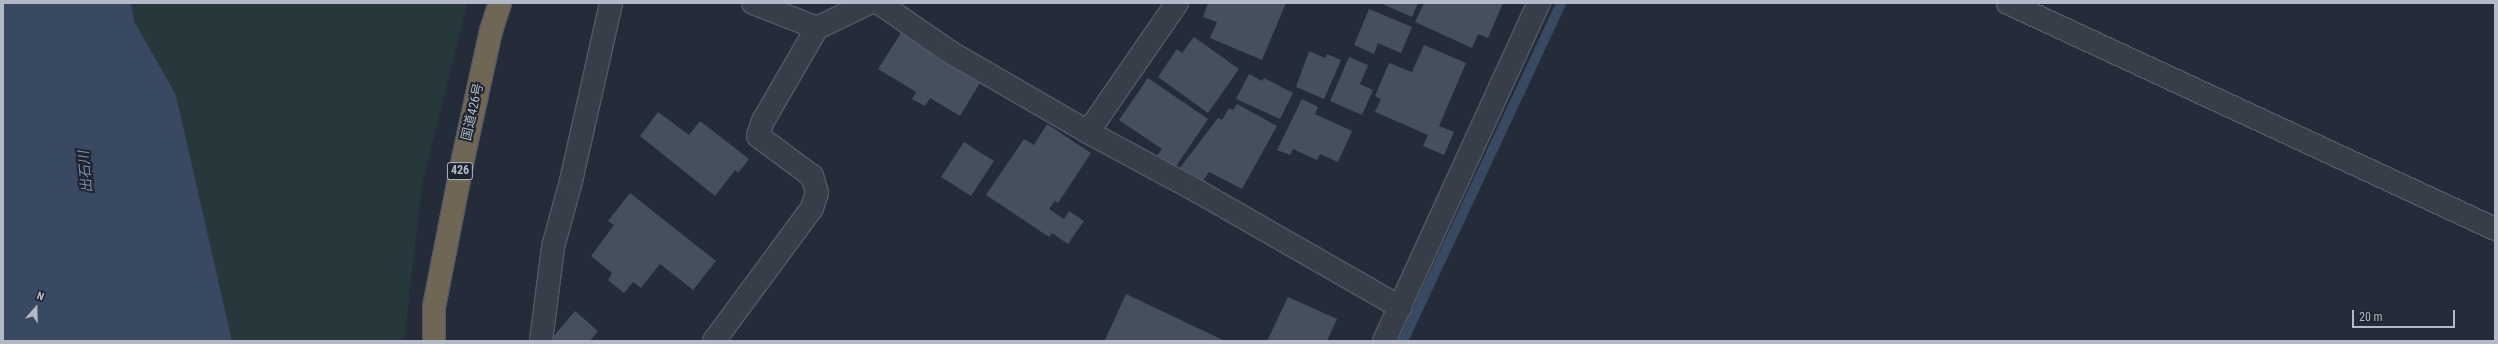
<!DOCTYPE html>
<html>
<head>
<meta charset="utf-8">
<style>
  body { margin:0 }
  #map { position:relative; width:2498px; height:344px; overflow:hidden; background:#242c3a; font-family:"Roboto Condensed","Noto Sans JP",sans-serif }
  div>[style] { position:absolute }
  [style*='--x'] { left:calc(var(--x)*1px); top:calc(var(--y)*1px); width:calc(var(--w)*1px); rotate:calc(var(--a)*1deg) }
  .green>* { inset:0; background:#26383b }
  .water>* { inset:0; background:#3a4962 }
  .stream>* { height:10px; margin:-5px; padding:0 5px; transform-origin:5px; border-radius:5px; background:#3a4962 }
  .building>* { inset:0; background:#454f5e }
  .roads { filter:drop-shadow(1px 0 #525965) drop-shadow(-1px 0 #525965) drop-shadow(0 1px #525965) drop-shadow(0 -1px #525965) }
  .minor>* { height:22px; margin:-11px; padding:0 11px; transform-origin:11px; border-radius:11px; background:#373e4a }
  .highway>* { height:22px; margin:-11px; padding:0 11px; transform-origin:11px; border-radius:11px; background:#706655 }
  span { translate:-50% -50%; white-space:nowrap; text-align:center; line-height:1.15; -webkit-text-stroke:4px #1d242f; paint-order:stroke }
  .shield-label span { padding:1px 3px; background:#1d242f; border:1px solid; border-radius:3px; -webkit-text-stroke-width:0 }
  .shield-label { font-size:12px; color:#b3b9c6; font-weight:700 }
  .street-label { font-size:13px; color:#b3b9c6 }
  .water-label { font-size:14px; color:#7c8fac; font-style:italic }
  .frame { position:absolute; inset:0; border:4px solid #b3b9c6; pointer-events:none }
  .north { position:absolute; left:16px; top:288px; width:40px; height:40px; -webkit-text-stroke:3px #1d242f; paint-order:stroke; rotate:20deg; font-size:11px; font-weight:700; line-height:16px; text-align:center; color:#b3b9c6 }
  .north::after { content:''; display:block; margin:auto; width:14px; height:18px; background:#b3b9c6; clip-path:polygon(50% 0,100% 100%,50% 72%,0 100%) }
  .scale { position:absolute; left:2352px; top:310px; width:103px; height:18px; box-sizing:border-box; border:2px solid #b3b9c6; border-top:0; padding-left:5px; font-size:12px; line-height:14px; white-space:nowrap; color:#b3b9c6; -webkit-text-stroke:3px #1d242f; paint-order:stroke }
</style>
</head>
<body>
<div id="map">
  <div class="green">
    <i style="clip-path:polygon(131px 3px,467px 3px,422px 184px,404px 341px,232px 341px,176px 95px,134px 21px)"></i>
  </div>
  <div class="water">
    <i style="clip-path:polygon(3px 3px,131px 3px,134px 21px,176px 95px,232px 341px,3px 341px)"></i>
  </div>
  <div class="stream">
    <i style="--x:1403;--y:341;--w:373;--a:-64.9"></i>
  </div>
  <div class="building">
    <i style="clip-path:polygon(1208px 3px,1286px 3px,1262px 60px,1210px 38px,1217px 22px,1203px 17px)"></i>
    <i style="clip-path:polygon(1380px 3px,1418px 3px,1412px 17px)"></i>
    <i style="clip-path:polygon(1424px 3px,1503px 3px,1488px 38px,1478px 34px,1472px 48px,1415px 22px)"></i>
    <i style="clip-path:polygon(1369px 9px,1412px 27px,1401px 53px,1378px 43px,1374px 54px,1354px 45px)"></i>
    <i style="clip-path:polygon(901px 33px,981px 81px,960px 116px,930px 98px,925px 106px,912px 99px,916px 92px,878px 69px)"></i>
    <i style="clip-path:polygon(1194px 37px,1239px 69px,1208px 113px,1158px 77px,1177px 49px,1182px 53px)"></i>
    <i style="clip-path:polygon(1424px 45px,1466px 63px,1439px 126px,1454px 132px,1444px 155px,1423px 146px,1428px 135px,1375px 112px,1381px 99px,1375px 96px,1389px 63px,1412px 72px)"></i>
    <i style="clip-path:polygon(1309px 51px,1325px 58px,1327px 54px,1341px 60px,1324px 99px,1296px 87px)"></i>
    <i style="clip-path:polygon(1349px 57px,1368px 65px,1360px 84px,1373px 90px,1362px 115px,1330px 101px)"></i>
    <i style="clip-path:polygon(1249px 74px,1262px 81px,1264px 78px,1293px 93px,1280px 119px,1236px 99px)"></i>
    <i style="clip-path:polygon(1148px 78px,1208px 119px,1175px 168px,1157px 156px,1162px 149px,1119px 120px)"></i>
    <i style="clip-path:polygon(1302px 99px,1318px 107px,1315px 114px,1352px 131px,1338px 162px,1320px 154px,1317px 160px,1293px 149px,1290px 155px,1277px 150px)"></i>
    <i style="clip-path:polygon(1237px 104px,1277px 126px,1242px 189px,1209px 172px,1202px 182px,1179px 169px,1218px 118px,1222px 120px,1229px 108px,1233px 110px)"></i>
    <i style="clip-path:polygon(658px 112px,689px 135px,700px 121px,749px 159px,738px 173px,735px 170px,715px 196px,640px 136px)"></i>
    <i style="clip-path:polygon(1047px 124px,1091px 153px,1058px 203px,1055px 201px,1049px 209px,1064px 219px,1069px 211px,1084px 221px,1068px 244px,1052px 233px,1049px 237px,986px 195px,1024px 139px,1034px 145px)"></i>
    <i style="clip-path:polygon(964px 142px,994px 161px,971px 196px,941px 177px)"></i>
    <i style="clip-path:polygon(630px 193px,716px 261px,693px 290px,660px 264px,641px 288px,633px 282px,624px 293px,608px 280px,612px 273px,591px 256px,614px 225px,608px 221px)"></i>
    <i style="clip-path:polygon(1126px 294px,1225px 341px,1105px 340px)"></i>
    <i style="clip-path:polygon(1288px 297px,1337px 319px,1327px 341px,1267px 341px)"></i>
    <i style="clip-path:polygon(575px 311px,598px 331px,590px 341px,556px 341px,552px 338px)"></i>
  </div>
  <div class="roads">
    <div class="minor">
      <i style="--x:753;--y:3;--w:69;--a:21.3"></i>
      <i style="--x:817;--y:28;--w:58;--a:-25.7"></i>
      <i style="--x:879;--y:3;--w:86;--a:34.6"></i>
      <i style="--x:950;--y:52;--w:160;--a:30.1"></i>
      <i style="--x:1088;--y:132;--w:126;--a:28.4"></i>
      <i style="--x:1199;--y:192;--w:232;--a:29.8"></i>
      <i style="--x:2008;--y:3;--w:537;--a:24.89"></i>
      <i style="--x:1088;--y:132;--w:157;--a:-55.4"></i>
      <i style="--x:541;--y:341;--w:95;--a:-82.7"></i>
      <i style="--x:553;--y:247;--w:68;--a:-74.7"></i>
      <i style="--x:571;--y:181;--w:182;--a:-77.3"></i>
      <i style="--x:714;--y:341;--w:165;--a:-53.6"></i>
      <i style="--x:812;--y:208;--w:16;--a:-72"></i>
      <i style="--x:817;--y:193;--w:18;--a:-106"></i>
      <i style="--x:812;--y:176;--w:67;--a:-143.5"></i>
      <i style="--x:758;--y:136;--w:16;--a:-72"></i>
      <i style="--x:763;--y:121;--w:108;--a:-59.9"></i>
      <i style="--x:1384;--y:341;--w:372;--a:-65.4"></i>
    </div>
    <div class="highway">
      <i style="--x:434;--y:341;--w:34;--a:-90"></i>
      <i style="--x:434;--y:307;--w:151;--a:-78.9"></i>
      <i style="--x:463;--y:159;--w:131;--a:-77.7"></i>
      <i style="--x:491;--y:31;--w:29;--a:-72"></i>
    </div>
  </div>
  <div class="shield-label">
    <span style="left:460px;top:171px">426</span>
  </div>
  <div class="street-label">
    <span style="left:473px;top:112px;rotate:-77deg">国道426号</span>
  </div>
  <div class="water-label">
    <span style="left:85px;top:172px;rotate:-95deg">出石川</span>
  </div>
  <div class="frame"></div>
  <div class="north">N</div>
  <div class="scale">20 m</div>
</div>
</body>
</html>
